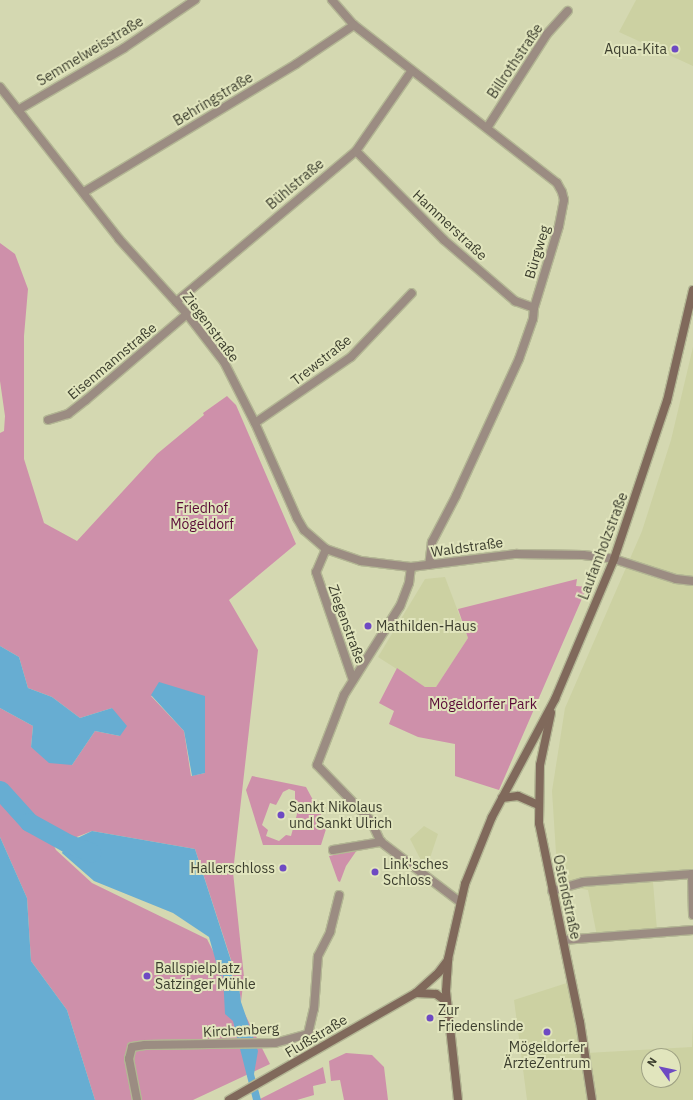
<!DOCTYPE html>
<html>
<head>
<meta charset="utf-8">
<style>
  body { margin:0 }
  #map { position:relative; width:693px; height:1100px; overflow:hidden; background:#d4d8b1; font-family:"IBM Plex Sans",sans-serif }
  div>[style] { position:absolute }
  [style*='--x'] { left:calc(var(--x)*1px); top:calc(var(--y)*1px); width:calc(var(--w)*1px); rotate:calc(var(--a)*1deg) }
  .built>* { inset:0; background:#ccd1a2 }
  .green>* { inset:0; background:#ce90aa }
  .water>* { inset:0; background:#67add2 }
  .river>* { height:19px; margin:-9.5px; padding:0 9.5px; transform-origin:9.5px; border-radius:9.5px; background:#67add2 }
  .roads { filter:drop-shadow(1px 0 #b3b694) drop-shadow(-1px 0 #b3b694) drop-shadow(0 1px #b3b694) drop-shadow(0 -1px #b3b694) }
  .street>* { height:8px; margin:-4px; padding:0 4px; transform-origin:4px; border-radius:4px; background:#9b8c82 }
  .secondary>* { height:8px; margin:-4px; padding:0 4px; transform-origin:4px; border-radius:4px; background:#80695b }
  .dots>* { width:11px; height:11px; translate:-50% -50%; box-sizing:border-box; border:2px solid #e1e5bd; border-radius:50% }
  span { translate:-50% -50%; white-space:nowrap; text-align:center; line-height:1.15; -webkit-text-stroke:4px #e1e5bd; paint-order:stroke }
  .poi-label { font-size:14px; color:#3c3e2e }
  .right { translate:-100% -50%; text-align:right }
  .left { translate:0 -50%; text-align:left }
  .street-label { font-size:14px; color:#3c3e2e }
  .park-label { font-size:14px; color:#5a0a37 }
  .north { position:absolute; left:641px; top:1048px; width:40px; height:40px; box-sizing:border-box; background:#e1e5bd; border:1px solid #9fa284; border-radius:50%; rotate:303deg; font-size:11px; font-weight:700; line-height:16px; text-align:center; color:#3c3e2e }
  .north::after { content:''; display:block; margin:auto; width:14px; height:18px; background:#6e4ac3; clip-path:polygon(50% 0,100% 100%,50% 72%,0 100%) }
</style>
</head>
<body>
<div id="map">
  <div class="built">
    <i style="clip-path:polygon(636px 0,693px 0,693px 66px,619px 32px)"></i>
    <i style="clip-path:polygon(693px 347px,693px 877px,653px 882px,657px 930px,597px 936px,588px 890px,558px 884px,552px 791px,565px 708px,642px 531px,671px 440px)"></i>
    <i style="clip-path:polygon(445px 577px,468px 638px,436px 687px,425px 687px,378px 657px,425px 579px)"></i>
    <i style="clip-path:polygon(424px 826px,438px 834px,426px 870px,410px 839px)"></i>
    <i style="clip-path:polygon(evenodd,573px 981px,587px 1053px,692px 1047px,693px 1022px,693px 1100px,527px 1100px,514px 1000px,573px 981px,649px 1056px,673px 1056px,673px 1080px,649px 1080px,649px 1056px)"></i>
  </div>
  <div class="green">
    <i style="clip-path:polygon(evenodd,0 243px,15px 254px,28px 289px,24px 336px,24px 459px,44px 523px,77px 541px,157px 454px,204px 415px,203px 413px,227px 396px,236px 405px,296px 544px,229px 600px,258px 650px,233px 872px,244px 977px,241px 1002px,239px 987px,231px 973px,235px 972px,195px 849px,92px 831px,69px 840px,43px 823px,56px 850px,92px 883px,207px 939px,270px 1064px,193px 1100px,95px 1100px,67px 1010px,31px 961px,27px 898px,0 837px,0 708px,33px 726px,31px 747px,72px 765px,95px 731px,120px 736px,112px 708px,80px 718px,52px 697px,28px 688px,19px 657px,0 646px,0 433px,4px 431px,5px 416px,0 381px,0 243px,151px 696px,204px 696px,205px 773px,191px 776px,184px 731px,151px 696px)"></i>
    <i style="clip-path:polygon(577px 579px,576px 586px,587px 587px,499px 790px,455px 776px,455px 744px,418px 737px,389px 724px,394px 711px,379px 703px,397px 668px,425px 687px,436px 687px,468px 638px,458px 609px)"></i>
    <i style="clip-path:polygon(evenodd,252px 776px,306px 787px,327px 826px,321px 845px,263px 845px,246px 790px,252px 776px,289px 789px,295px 791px,295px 801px,300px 803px,291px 836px,286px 835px,279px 841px,266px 836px,268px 830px,262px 825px,270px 803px,276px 805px,283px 792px,289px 789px)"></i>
    <i style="clip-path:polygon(357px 850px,346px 866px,340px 882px,338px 881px,329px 856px)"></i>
    <i style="clip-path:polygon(346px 1053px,372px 1055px,384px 1067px,388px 1100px,344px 1100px,340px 1080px,331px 1081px,329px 1061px)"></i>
    <i style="clip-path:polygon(323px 1067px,326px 1083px,313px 1086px,314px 1095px,297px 1100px,258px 1100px)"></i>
  </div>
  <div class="water">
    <i style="clip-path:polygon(0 646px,19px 657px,28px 688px,52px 697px,80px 718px,112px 708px,127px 726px,120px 736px,95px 731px,72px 765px,49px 763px,31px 747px,33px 726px,0 708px)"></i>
    <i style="clip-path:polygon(159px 682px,205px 696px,205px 773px,192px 776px,184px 731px,151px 695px)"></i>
    <i style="clip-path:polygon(92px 831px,195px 849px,235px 973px,231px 974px,239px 987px,241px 1002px,258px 1051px,254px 1074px,261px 1100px,253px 1100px,233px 1021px,225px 1014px,223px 975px,220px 976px,209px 937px,173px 913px,94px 881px,62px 853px,67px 843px)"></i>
    <i style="clip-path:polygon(0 837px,27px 898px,31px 961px,67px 1010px,95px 1100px,0 1100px)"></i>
  </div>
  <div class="river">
    <i style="--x:0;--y:790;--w:43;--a:47.8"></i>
    <i style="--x:29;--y:822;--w:43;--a:28.9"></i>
    <i style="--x:67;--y:843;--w:26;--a:21"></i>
  </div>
  <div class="roads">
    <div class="street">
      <i style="--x:332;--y:0;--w:33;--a:49"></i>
      <i style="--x:354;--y:25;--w:257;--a:37.9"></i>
      <i style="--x:557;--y:183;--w:10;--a:61"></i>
      <i style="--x:562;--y:192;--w:8;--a:76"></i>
      <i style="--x:564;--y:200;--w:26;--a:101"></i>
      <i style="--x:559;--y:226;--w:86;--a:107"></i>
      <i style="--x:534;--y:308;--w:11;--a:95"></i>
      <i style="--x:533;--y:319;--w:42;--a:109.3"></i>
      <i style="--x:519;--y:359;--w:151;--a:114.7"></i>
      <i style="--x:456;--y:496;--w:52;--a:117.6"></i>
      <i style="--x:432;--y:542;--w:23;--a:97"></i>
      <i style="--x:0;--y:87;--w:193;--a:51.9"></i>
      <i style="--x:119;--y:239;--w:101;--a:47.8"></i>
      <i style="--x:187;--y:314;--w:61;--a:52.4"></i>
      <i style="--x:224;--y:362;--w:68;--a:63.1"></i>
      <i style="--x:255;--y:423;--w:104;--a:66.1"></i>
      <i style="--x:297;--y:518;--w:14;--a:60"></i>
      <i style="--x:304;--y:530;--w:29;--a:41"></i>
      <i style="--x:326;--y:549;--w:37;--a:19"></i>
      <i style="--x:361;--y:561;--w:50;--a:6.8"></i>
      <i style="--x:411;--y:567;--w:106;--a:-7.1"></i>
      <i style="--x:516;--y:554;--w:67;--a:0.9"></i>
      <i style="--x:583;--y:555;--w:31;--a:7"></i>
      <i style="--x:614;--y:559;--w:65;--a:17.9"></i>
      <i style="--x:676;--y:579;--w:17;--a:7"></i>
      <i style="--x:18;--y:110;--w:123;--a:-30.3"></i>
      <i style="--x:124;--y:48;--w:86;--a:-34.1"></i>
      <i style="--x:487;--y:128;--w:112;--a:-57.4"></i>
      <i style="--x:547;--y:34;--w:31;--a:-48"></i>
      <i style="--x:356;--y:151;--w:125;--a:45.3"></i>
      <i style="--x:444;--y:240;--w:94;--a:40.7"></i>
      <i style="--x:515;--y:301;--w:20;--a:20"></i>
      <i style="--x:84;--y:192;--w:248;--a:-31.1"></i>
      <i style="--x:296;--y:64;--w:70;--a:-33.9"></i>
      <i style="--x:176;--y:302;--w:235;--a:-40"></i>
      <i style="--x:356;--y:151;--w:98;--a:-55.3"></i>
      <i style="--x:48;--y:420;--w:21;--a:-17"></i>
      <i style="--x:68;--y:414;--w:23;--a:-38"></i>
      <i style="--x:86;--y:400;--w:133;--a:-40.4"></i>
      <i style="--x:255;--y:423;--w:116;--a:-34.5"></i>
      <i style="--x:351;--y:357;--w:88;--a:-46.4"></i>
      <i style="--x:326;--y:549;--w:25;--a:113"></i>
      <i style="--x:316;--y:572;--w:114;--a:71.1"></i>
      <i style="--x:411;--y:567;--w:16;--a:97"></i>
      <i style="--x:409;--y:583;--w:25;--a:111"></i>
      <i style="--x:400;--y:606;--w:105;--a:122.2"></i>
      <i style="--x:344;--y:695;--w:75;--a:111.1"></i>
      <i style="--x:317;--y:765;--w:78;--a:46"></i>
      <i style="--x:371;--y:821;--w:23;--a:65"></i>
      <i style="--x:381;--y:842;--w:99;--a:37.2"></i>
      <i style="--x:333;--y:850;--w:49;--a:-9.5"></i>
      <i style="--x:692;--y:874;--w:41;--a:88.6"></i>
      <i style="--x:552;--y:891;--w:32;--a:-16"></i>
      <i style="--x:583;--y:882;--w:110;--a:-4.2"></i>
      <i style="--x:563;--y:940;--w:130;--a:-4.4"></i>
      <i style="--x:137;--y:1100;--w:42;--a:-101"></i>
      <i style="--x:129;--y:1059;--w:12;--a:-76"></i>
      <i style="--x:132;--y:1047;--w:13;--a:-9"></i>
      <i style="--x:145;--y:1045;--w:130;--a:-0.9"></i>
      <i style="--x:275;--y:1043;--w:34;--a:-15"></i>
      <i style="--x:308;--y:1034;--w:26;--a:-77"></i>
      <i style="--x:314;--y:1009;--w:53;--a:-85.7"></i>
      <i style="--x:318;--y:956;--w:27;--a:-63"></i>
      <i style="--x:330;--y:932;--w:38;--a:-76"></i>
    </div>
    <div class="secondary">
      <i style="--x:551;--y:713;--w:53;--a:101.9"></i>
      <i style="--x:540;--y:765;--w:58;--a:91"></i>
      <i style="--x:539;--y:823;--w:203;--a:78.4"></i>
      <i style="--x:580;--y:1022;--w:79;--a:81.3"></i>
      <i style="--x:502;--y:798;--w:16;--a:-7"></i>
      <i style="--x:518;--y:796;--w:22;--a:24"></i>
      <i style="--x:416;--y:993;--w:20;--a:3"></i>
      <i style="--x:436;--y:994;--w:12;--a:35"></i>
      <i style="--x:229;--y:1100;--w:215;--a:-29.8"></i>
      <i style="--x:416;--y:993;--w:31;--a:-42"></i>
      <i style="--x:439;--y:972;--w:15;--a:-53"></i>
      <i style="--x:458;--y:1100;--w:110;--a:-96.3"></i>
      <i style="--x:446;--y:991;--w:32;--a:-86"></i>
      <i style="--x:448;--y:959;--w:77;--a:-77.2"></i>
      <i style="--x:465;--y:884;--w:72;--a:-68.1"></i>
      <i style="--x:492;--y:817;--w:134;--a:-61.9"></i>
      <i style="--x:555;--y:699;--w:152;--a:-67.1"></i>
      <i style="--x:614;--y:559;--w:167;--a:-71.5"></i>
      <i style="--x:667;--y:401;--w:114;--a:-76.8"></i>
    </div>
  </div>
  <div class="dots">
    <i style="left:675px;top:49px;background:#6e4ac3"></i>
    <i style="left:368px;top:626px;background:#6e4ac3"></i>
    <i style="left:281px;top:815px;background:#6e4ac3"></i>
    <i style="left:283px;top:868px;background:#6e4ac3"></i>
    <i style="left:375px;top:872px;background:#6e4ac3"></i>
    <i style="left:147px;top:976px;background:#6e4ac3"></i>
    <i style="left:430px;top:1018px;background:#6e4ac3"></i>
    <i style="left:547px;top:1032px;background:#6e4ac3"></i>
  </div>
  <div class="poi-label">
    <span class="right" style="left:667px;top:49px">Aqua-Kita</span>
    <span class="left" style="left:376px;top:626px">Mathilden-Haus</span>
    <span class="left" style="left:289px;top:815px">Sankt Nikolaus<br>und Sankt Ulrich</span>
    <span class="left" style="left:383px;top:872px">Link'sches<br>Schloss</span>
    <span class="right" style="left:275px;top:868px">Hallerschloss</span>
    <span class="left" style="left:155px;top:976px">Ballspielplatz<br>Satzinger Mühle</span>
    <span class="left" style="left:438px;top:1018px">Zur<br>Friedenslinde</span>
    <span style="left:547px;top:1055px">Mögeldorfer<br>ÄrzteZentrum</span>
  </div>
  <div class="street-label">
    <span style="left:90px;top:51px;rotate:-31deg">Semmelweisstraße</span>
    <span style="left:515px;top:61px;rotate:-56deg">Billrothstraße</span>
    <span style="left:213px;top:99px;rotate:-31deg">Behringstraße</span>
    <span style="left:295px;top:184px;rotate:-40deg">Bühlstraße</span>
    <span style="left:450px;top:225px;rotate:43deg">Hammerstraße</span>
    <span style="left:537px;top:252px;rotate:-73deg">Bürgweg</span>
    <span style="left:211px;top:327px;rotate:53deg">Ziegenstraße</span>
    <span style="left:321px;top:360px;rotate:-38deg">Trewstraße</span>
    <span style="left:112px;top:361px;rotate:-40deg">Eisenmannstraße</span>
    <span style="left:603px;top:546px;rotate:-69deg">Laufamholzstraße</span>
    <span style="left:467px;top:547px;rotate:-8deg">Waldstraße</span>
    <span style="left:347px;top:624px;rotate:70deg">Ziegenstraße</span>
    <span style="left:567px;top:897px;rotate:78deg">Ostendstraße</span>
    <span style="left:241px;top:1030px;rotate:-3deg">Kirchenberg</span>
    <span style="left:316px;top:1036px;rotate:-31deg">Flußstraße</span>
  </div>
  <div class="park-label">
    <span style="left:202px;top:516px">Friedhof<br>Mögeldorf</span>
    <span style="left:483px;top:704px">Mögeldorfer Park</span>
  </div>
  <div class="north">N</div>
</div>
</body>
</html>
